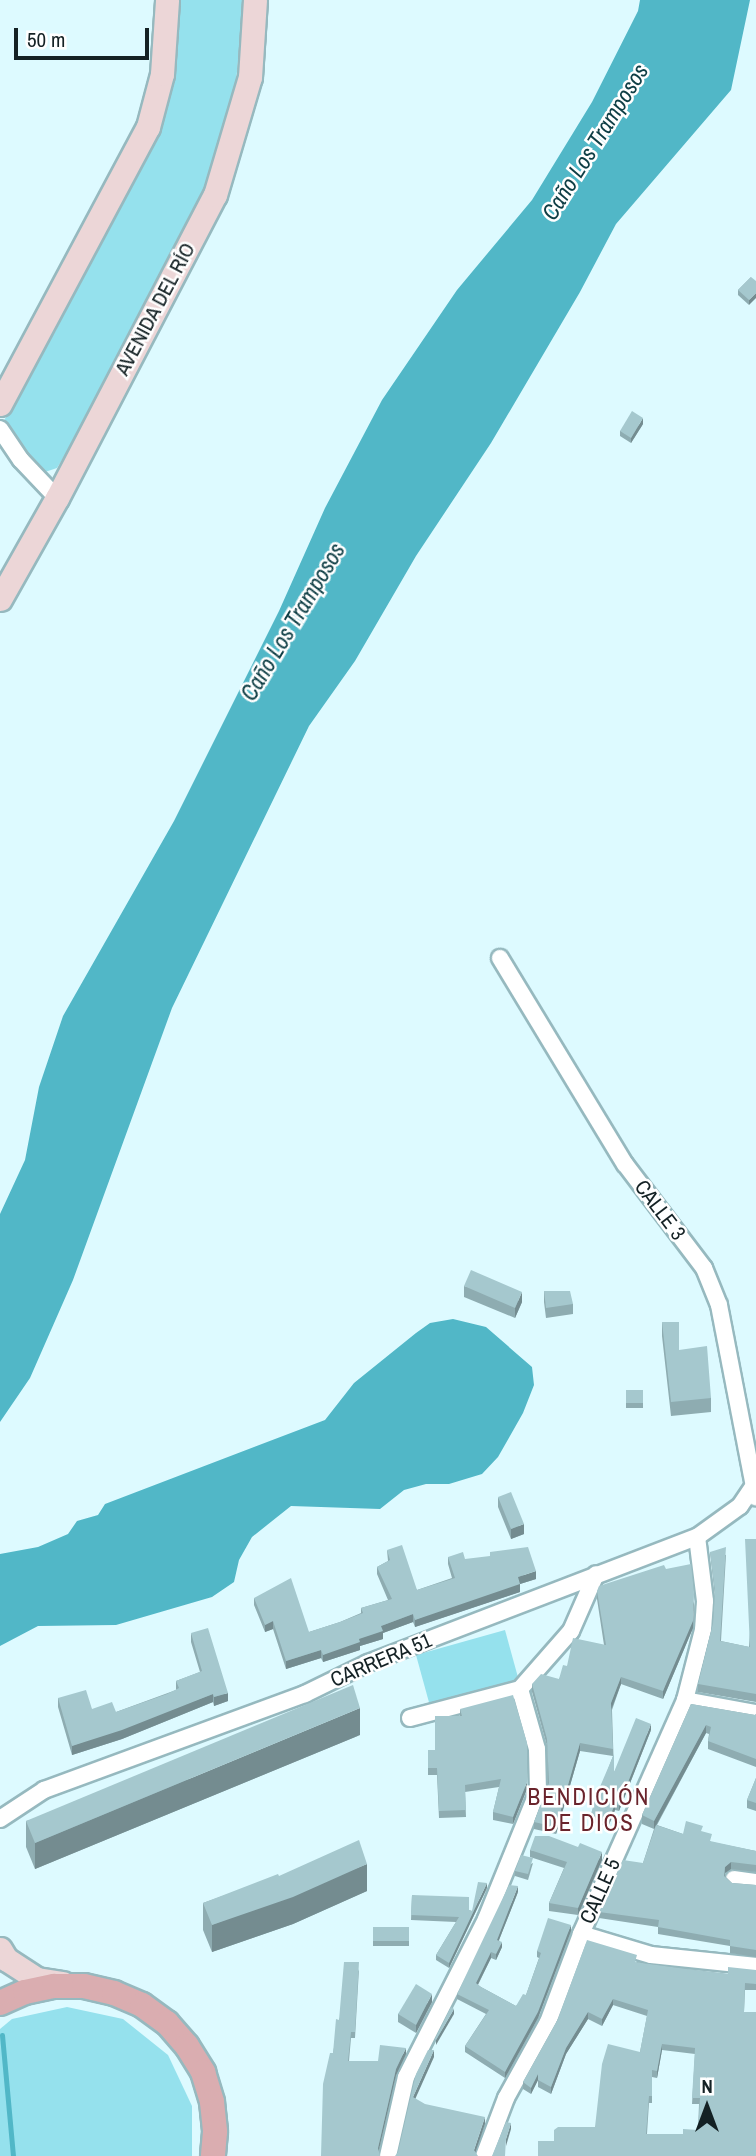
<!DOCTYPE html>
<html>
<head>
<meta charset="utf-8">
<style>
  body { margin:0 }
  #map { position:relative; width:756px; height:2156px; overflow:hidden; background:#ddfaff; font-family:"Archivo Narrow",sans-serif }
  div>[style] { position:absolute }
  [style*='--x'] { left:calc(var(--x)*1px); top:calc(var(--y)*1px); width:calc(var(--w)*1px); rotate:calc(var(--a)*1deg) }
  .green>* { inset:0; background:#95e1ed }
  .water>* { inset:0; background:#51b7c7 }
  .stream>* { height:5px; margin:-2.5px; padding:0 2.5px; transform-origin:2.5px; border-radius:2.5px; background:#51b7c7 }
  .roads { filter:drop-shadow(2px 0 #96b9bf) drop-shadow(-2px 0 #96b9bf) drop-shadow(0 2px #96b9bf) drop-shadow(0 -2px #96b9bf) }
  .minor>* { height:16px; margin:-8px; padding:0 8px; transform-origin:8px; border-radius:8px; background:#fff }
  .secondary>* { height:23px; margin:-11.5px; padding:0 11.5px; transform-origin:11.5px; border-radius:11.5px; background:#ecd6d7 }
  .primary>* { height:24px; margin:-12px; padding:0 12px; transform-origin:12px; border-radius:12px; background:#daadb0 }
  .wall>* { inset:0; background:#8eacb1 }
  .shaded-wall>* { inset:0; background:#748c90 }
  .building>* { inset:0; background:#a5c8ce }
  span { translate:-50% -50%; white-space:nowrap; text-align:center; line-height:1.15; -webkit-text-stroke:5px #fff; paint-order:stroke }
  .street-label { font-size:21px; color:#142124 }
  .water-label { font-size:23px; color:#0e3e45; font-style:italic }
  .neighbourhood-label { font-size:23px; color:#6a242c; letter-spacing:2px }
  .north { position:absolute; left:672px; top:2072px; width:70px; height:70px; -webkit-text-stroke:5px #fff; paint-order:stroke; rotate:0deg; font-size:19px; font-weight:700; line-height:28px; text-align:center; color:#142124 }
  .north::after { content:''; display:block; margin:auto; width:24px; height:32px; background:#142124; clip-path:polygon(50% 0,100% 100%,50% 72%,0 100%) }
  .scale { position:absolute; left:14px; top:28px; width:135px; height:32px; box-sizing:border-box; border:4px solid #142124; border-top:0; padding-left:9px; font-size:21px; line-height:24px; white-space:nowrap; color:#142124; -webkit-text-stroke:5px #fff; paint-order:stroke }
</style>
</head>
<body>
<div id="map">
  <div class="green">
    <i style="clip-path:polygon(179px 0,244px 0,235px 92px,215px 161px,197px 207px,70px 447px,57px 468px,45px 472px,5px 433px,2px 424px,56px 330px,168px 99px,179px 29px)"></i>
    <i style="clip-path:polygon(505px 1630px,519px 1681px,430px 1706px,416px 1655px)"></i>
    <i style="clip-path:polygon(67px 2007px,123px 2019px,168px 2055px,192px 2106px,192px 2156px,0 2156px,0 2029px,12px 2019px)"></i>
  </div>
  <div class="water">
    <i style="clip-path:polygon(640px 0,750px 0,731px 90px,616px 224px,580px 292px,491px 443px,416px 556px,355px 661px,309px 726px,172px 1008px,73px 1280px,30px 1378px,0 1422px,0 1214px,25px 1160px,39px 1087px,63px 1016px,174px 821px,279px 611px,325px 508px,382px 400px,457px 290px,532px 200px,592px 102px,638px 11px)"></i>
    <i style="clip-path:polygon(453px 1319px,486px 1327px,532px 1367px,534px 1385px,523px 1413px,498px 1457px,482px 1474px,449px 1484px,426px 1484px,404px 1490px,380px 1509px,291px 1506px,252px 1537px,239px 1560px,234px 1582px,212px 1597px,116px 1625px,38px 1626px,0 1646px,0 1554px,38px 1547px,68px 1534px,77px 1521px,98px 1515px,105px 1504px,325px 1420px,354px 1383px,416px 1333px,430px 1323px)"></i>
  </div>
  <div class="stream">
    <i style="--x:2;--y:2035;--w:121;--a:84.8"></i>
  </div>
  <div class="roads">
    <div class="minor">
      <i style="--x:0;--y:429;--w:37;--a:56"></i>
      <i style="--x:21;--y:460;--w:52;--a:46.5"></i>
      <i style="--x:500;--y:958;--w:241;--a:58.8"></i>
      <i style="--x:625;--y:1164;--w:131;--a:52.8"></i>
      <i style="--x:704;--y:1268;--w:40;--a:68"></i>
      <i style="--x:719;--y:1305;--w:196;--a:79.1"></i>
      <i style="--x:685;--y:1700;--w:72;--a:10.4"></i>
      <i style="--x:410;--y:1718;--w:114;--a:-14.8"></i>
      <i style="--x:520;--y:1689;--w:77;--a:-48.7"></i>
      <i style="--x:571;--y:1631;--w:62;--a:-66.3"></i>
      <i style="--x:0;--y:1819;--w:53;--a:-33.4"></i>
      <i style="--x:44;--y:1790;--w:278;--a:-20.2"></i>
      <i style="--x:305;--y:1694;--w:70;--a:-26.2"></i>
      <i style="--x:368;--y:1663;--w:352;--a:-21"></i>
      <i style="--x:697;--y:1537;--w:53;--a:-35.8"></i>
      <i style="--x:740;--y:1506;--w:22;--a:-56"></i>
      <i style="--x:734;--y:1879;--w:22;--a:8"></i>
      <i style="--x:581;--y:1934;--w:73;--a:16.7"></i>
      <i style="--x:651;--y:1955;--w:106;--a:6"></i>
      <i style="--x:388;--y:2156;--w:81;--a:-77.2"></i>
      <i style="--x:406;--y:2077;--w:177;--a:-63.1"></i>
      <i style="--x:486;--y:1919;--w:138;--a:-67.9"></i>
      <i style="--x:538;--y:1791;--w:42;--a:-91.4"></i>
      <i style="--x:537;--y:1749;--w:62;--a:-105.8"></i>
      <i style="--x:484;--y:2156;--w:62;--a:-69.2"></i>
      <i style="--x:506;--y:2098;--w:87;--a:-61.1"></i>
      <i style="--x:548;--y:2022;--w:94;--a:-69.4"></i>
      <i style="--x:581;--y:1934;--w:256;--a:-66"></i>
      <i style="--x:685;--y:1700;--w:72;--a:-75.6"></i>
      <i style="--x:703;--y:1630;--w:29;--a:-86"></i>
      <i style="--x:705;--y:1601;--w:64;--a:-97.1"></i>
    </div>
    <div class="secondary">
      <i style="--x:0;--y:404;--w:314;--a:-61.9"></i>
      <i style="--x:148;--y:127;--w:55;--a:-75.2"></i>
      <i style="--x:162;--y:74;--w:74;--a:-86.1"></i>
      <i style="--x:0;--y:599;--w:116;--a:-60.6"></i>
      <i style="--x:57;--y:498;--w:342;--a:-62.5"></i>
      <i style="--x:215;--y:195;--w:123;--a:-73.5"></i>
      <i style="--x:250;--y:77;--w:77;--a:-86.3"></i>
      <i style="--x:0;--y:1949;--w:12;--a:59"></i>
      <i style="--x:6;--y:1959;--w:37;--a:33"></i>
      <i style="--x:37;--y:1979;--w:26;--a:9"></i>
    </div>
    <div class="primary">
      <i style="--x:0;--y:2003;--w:27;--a:-24"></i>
      <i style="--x:25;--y:1992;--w:30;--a:-12"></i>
      <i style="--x:54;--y:1986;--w:30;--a:0"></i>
      <i style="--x:84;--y:1986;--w:31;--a:13"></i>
      <i style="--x:114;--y:1993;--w:30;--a:23"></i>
      <i style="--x:142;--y:2005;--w:31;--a:36"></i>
      <i style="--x:167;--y:2023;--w:30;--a:49"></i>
      <i style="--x:187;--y:2046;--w:31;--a:58"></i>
      <i style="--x:203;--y:2072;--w:31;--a:73"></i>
      <i style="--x:212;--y:2102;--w:30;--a:84"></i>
      <i style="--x:215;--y:2132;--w:24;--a:95"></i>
    </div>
  </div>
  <div class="wall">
    <i style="clip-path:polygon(751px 277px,749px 305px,738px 295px,738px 290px)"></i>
    <i style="clip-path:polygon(643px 424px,631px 443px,620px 436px,620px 431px)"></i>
    <i style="clip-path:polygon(464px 1286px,522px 1302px,515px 1318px,464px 1297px)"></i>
    <i style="clip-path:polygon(544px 1291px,573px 1304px,573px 1314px,546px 1318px,544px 1302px)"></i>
    <i style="clip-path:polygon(662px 1322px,679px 1350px,711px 1398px,711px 1412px,671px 1416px,662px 1336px)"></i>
    <i style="clip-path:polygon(626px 1390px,643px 1390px,643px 1408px,626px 1408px)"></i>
    <i style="clip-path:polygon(498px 1497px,524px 1534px,511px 1539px,498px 1507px)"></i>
    <i style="clip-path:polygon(756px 1539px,756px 1702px,698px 1692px,698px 1684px,713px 1623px,715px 1597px,710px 1552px,726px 1555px,721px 1641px,749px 1647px)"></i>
    <i style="clip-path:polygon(387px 1550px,417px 1590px,452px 1578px,448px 1564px,448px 1557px,465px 1559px,536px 1579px,520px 1584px,520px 1592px,415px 1627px,413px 1622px,383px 1633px,383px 1639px,360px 1646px,360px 1650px,323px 1662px,321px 1658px,286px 1669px,273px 1629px,265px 1632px,254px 1605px,254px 1598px,309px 1632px,340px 1622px,361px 1613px,361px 1608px,388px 1600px,377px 1574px,377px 1567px,388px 1561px)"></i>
    <i style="clip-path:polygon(597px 1591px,693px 1628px,663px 1699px,621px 1684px,612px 1710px,614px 1772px,651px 1730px,619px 1811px,615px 1810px,608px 1827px,591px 1821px,591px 1814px,613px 1756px,580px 1751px,556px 1834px,534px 1829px,534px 1822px,548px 1784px,547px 1746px,532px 1692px,532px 1684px,559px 1679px,567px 1666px,604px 1645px,597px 1599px)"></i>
    <i style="clip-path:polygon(191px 1633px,228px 1701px,214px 1706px,213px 1702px,122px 1739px,72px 1755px,58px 1707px,58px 1698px,92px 1709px,116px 1712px,176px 1690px,176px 1681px,200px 1672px,191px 1642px)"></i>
    <i style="clip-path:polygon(691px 1704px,755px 1715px,756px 1714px,756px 1767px,708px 1749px,708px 1741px,709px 1734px,706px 1733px,657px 1825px,683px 1834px,703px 1832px,711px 1842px,756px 1851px,756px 1872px,731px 1869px,725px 1873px,725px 1876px,732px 1883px,756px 1885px,756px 1957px,730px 1953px,730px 1946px,658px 1934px,658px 1927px,599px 1918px,599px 1912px,643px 1863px,654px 1829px,642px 1824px,642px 1815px)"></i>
    <i style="clip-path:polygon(460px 1709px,527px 1789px,513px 1824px,493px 1820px,493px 1812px,499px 1787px,465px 1792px,466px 1817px,439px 1818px,437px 1775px,428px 1775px,428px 1750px,435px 1750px,460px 1716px)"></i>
    <i style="clip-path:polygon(360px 1735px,35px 1869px,26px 1847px,26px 1821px)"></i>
    <i style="clip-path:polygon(756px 1778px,756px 1811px,747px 1808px,747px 1800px)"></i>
    <i style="clip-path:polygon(530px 1850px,602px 1860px,578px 1915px,549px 1911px,549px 1903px,564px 1868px,530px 1857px)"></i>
    <i style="clip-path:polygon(533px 1863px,528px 1880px,515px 1876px,515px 1871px)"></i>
    <i style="clip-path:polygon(279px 1876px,367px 1891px,293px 1924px,212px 1952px,203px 1930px,203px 1903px)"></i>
    <i style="clip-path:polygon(487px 1888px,449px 1968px,436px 1960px,436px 1955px,456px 1922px,411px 1920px,412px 1895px,472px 1911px)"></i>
    <i style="clip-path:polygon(518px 1892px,499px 1940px,502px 1947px,496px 1960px,491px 1958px,478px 1985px,481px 1987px,516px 2006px,526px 1995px,539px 1958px,537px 1957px,537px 1951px,571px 1931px,538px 2018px,505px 2078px,465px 2052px,465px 2046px,486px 2014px,457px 1999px,457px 1994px)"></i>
    <i style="clip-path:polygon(373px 1927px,409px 1927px,409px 1946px,373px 1946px)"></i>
    <i style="clip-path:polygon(evenodd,637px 1962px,694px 1970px,728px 1974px,756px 1970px,756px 1990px,745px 1990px,744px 2012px,756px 2156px,554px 2141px,595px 2127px,640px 2052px,647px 2016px,613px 2005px,602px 2026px,588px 2019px,566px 2054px,551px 2094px,538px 2087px,538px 2080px,531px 2094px,523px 2089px,523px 2082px,558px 2019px,637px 1962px,662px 2050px,695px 2054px,692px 2104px,699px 2104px,698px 2130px,683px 2134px,647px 2134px,649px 2103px,652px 2103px,652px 2077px,657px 2078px,662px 2050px)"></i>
    <i style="clip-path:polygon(359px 1969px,355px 2038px,351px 2038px,349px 2061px,378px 2061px,406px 2054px,396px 2075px,378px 2151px,333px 2053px,339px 2020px)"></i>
    <i style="clip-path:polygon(432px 2002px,416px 2033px,398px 2022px,398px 2014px)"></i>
  </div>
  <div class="shaded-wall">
    <i style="clip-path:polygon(756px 293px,756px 298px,749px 305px,749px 300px)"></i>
    <i style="clip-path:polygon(643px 418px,643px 424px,631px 443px,631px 438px)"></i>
    <i style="clip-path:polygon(522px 1292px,522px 1302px,515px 1318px,515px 1308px)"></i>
    <i style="clip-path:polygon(524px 1524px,524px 1534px,511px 1539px,511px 1529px)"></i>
    <i style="clip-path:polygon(536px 1571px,536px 1579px,520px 1584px,520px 1592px,415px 1627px,415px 1620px,518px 1577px)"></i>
    <i style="clip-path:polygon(694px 1601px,693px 1628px,663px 1699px,663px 1691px)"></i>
    <i style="clip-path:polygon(413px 1614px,413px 1622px,383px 1633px,383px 1639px,360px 1646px,360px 1650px,323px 1662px,323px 1655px,381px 1626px)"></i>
    <i style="clip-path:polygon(273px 1621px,273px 1629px,265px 1632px,265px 1625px)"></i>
    <i style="clip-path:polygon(321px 1650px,321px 1658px,286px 1669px,286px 1661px)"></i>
    <i style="clip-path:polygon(621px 1677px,621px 1684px,611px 1710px,611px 1703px)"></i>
    <i style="clip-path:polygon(228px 1693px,228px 1701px,214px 1706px,214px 1697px)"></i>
    <i style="clip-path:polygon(213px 1694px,213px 1702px,122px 1739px,72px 1755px,72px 1746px)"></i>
    <i style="clip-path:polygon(360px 1708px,360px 1735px,35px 1869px,35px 1843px)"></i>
    <i style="clip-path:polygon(651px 1724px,651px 1730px,619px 1811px,619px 1805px)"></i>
    <i style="clip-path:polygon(706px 1725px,706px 1733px,654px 1829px,654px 1821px)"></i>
    <i style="clip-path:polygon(580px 1743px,580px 1751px,556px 1834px,556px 1827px)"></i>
    <i style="clip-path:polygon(527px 1782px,527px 1789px,513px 1824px,513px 1817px)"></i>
    <i style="clip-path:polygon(615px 1804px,615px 1810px,608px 1827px,608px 1821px)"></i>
    <i style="clip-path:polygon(602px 1852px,602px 1860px,578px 1915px,578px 1908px)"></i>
    <i style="clip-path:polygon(731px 1862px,731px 1869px,725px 1873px,724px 1882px,725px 1867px)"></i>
    <i style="clip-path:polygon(367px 1864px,367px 1891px,293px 1924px,212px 1952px,212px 1925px)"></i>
    <i style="clip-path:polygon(487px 1883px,487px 1888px,449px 1968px,449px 1963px)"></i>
    <i style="clip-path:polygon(518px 1886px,518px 1892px,497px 1945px,497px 1940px)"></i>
    <i style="clip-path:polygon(571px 1925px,571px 1931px,538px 2018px,505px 2078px,505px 2072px)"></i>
    <i style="clip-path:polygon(502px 1942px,502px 1947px,496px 1960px,496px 1954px)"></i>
    <i style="clip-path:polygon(491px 1952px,491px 1958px,476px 1988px,476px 1983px)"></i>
    <i style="clip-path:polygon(432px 1994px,432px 2002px,416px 2033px,416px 2025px)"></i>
    <i style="clip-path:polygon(613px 1999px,613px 2005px,602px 2026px,602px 2019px)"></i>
    <i style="clip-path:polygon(454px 2009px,454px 2014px,436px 2045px,436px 2040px)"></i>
    <i style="clip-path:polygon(588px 2012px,588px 2019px,566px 2054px,551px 2094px,551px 2087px,566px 2048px)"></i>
    <i style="clip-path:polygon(662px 2044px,662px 2050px,657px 2078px,657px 2071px)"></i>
    <i style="clip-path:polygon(406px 2048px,406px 2054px,396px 2075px,378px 2154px,378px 2148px,396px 2069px)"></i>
    <i style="clip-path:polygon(434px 2050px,434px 2057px,413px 2104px,413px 2097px)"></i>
    <i style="clip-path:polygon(538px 2074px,538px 2080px,531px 2094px,531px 2088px)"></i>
    <i style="clip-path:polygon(485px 2117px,485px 2124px,474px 2156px,474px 2150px)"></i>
    <i style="clip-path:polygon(511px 2123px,511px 2129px,506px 2146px,506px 2139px)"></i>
  </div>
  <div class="building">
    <i style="clip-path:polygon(751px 277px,756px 281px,756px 293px,749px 300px,738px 290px)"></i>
    <i style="clip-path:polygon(632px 411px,643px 418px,631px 438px,620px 431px)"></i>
    <i style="clip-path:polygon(471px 1270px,522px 1292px,515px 1308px,464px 1286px)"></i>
    <i style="clip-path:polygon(544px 1291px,570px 1291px,573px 1304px,546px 1308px)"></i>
    <i style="clip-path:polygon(662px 1322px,679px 1322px,679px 1350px,707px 1346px,711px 1398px,671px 1402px)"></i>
    <i style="clip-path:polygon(626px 1390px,643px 1390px,643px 1403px,626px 1403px)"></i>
    <i style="clip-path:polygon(511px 1492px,524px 1524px,511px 1529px,498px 1497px)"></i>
    <i style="clip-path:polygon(745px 1539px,756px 1539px,756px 1694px,698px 1684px,713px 1623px,715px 1592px,710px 1552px,726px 1547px,720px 1641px,750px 1647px)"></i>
    <i style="clip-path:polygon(402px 1545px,417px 1590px,455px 1578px,448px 1557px,463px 1552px,465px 1559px,490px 1556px,490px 1552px,528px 1547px,536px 1571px,518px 1577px,520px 1584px,415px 1620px,413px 1614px,381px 1626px,383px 1631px,359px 1639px,360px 1642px,323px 1655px,321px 1650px,286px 1661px,273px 1621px,265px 1625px,254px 1598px,291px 1578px,309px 1632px,340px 1622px,363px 1613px,361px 1608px,392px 1599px,377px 1567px,390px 1560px,387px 1550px)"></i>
    <i style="clip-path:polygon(691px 1564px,694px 1594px,693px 1621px,663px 1691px,621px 1677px,611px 1703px,613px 1749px,580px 1743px,556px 1827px,534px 1822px,549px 1783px,547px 1739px,532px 1684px,541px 1674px,559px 1679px,563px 1665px,567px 1666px,573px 1638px,606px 1645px,597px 1591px,599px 1586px,664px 1565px,666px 1569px)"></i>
    <i style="clip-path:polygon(208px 1628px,228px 1693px,214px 1697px,213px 1694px,122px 1730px,72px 1746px,58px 1698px,86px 1690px,92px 1709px,112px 1702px,116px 1712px,167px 1694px,179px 1688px,176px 1681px,202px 1671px,191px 1633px)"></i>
    <i style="clip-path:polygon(353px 1685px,360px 1708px,35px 1843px,26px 1821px)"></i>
    <i style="clip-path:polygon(513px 1695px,527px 1743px,527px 1782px,513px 1817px,493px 1812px,501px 1779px,465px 1785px,466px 1810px,439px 1811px,437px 1768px,428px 1768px,428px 1750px,435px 1750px,435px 1716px,462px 1716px,460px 1709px)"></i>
    <i style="clip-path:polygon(691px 1704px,755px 1715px,756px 1714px,756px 1759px,708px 1741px,711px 1727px,706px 1725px,654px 1821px,642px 1815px)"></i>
    <i style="clip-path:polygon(636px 1718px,651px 1724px,619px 1805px,615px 1804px,608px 1821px,591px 1814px,596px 1796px,614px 1754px,614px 1772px)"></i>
    <i style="clip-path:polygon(756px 1778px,756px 1803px,747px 1800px)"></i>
    <i style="clip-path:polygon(686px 1821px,703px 1826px,701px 1831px,712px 1834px,710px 1841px,756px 1851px,756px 1865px,731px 1862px,725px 1867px,724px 1876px,732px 1883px,756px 1885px,756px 1950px,730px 1946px,730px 1940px,658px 1927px,659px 1920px,599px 1912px,623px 1860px,643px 1863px,656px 1825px,683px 1834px)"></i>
    <i style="clip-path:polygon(535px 1836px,549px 1836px,578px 1847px,580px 1843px,602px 1852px,578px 1908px,549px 1903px,567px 1862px,530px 1850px)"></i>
    <i style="clip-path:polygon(359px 1840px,367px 1864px,293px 1897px,212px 1925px,203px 1903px,278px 1874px,279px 1876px)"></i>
    <i style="clip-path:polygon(521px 1855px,533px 1858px,528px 1874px,515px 1871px)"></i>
    <i style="clip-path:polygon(478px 1882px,487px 1883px,449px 1963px,436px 1955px,459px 1917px,411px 1915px,412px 1895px,469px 1897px,469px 1910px,472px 1911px)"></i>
    <i style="clip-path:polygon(509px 1885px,518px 1886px,497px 1940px,502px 1942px,496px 1954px,491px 1952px,476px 1983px,481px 1987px,516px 2006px,523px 1994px,526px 1995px,541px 1953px,537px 1951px,548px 1918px,571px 1925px,538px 2012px,505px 2072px,465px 2046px,489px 2010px,457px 1994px)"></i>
    <i style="clip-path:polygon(373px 1927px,409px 1927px,409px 1941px,373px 1941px)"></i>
    <i style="clip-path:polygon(evenodd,587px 1940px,637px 1955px,635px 1962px,694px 1970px,728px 1974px,728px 1967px,756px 1970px,756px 1984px,745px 1983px,744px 2012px,756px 2012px,756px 2156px,538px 2156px,538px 2141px,554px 2141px,554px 2130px,558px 2127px,595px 2127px,602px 2064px,608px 2044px,640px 2052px,648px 2010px,613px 1999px,602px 2019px,588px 2012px,566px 2048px,551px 2087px,538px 2080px,538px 2074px,531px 2088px,523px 2082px,558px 2019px,587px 1940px,662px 2044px,695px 2048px,692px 2098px,700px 2098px,698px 2130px,683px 2129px,683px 2134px,646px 2134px,649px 2096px,652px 2096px,652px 2070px,657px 2071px,662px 2044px)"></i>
    <i style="clip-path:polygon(344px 1962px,359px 1962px,355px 2032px,351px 2032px,348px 2061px,378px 2061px,380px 2045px,406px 2048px,396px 2069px,378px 2148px,380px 2156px,321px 2156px,323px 2084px,330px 2053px,333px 2053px,336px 2019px,339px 2020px)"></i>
    <i style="clip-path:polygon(416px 1984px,432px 1994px,416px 2025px,398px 2014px)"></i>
    <i style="clip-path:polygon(451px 2007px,454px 2009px,436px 2040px,435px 2039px)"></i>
    <i style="clip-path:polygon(428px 2050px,434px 2050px,413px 2097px,425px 2104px,485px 2117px,474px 2150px,478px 2156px,395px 2156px,398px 2152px,416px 2074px)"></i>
    <i style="clip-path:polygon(506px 2122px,511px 2123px,506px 2139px,505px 2156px,492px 2156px)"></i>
  </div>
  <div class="street-label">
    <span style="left:155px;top:309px;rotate:-62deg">AVENIDA DEL RÍO</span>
    <span style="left:660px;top:1210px;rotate:53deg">CALLE 3</span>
    <span style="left:381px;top:1660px;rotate:-23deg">CARRERA 51</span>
    <span style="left:600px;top:1891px;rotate:-66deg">CALLE 5</span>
  </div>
  <div class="water-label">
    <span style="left:595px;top:142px;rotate:-58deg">Caño Los Tramposos</span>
    <span style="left:293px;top:622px;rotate:-59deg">Caño Los Tramposos</span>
  </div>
  <div class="neighbourhood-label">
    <span style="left:589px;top:1810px">BENDICIÓN<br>DE DIOS</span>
  </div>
  <div class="north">N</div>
  <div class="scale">50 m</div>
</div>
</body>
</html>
